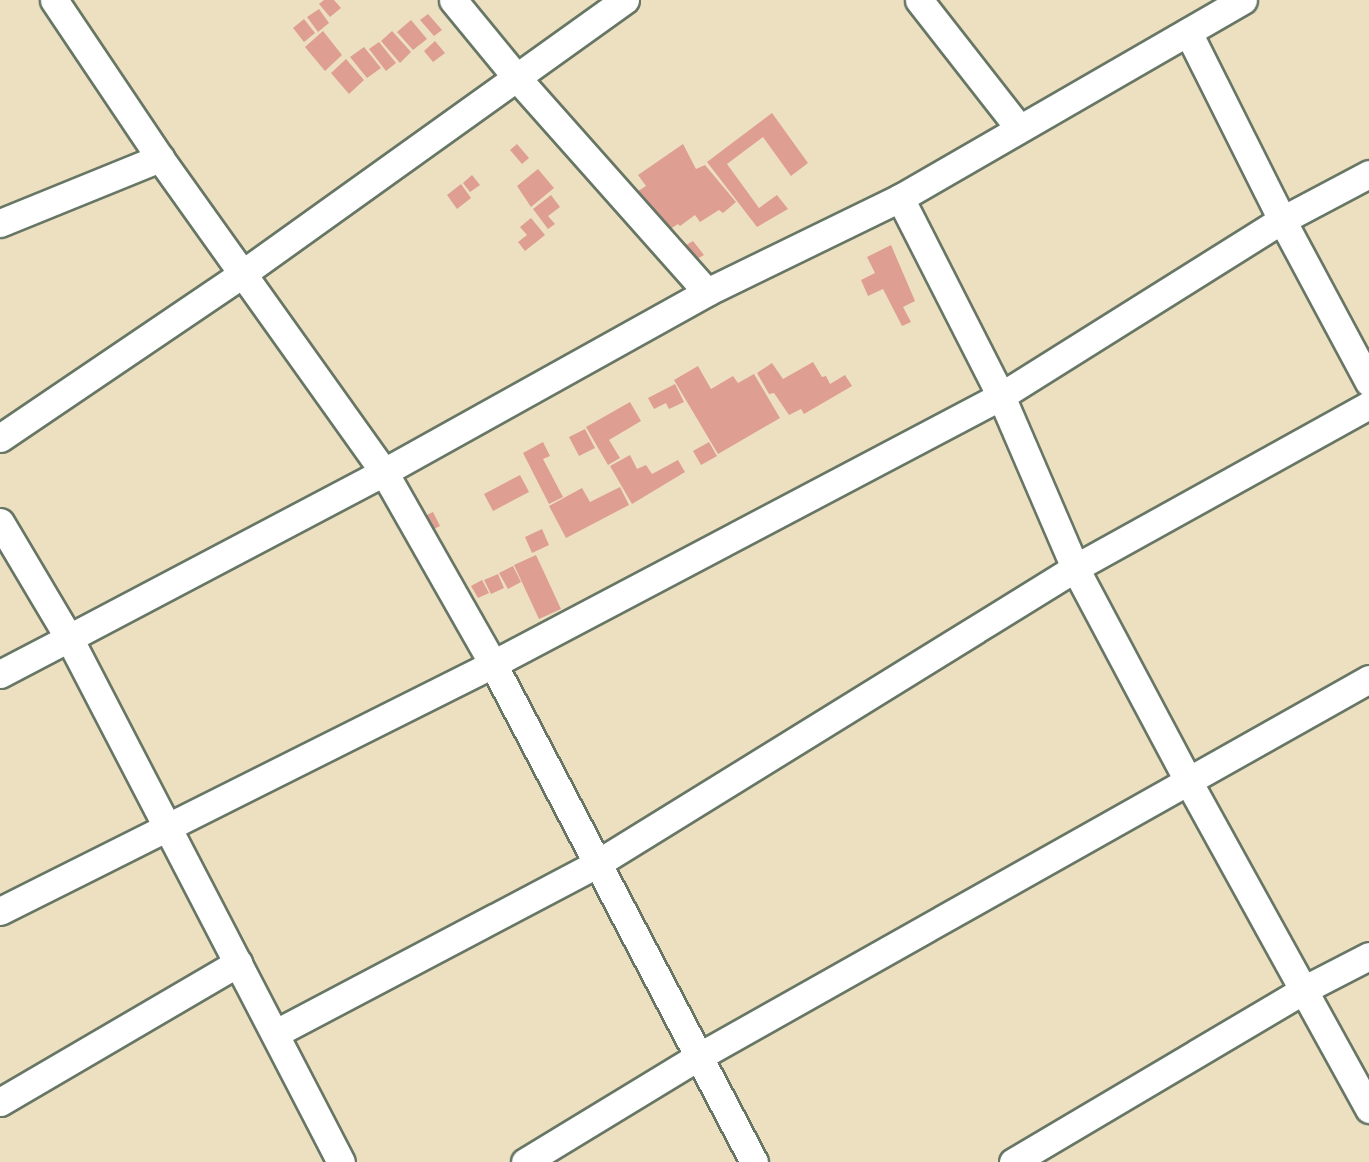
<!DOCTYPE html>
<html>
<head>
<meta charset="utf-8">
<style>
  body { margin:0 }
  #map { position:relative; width:1369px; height:1162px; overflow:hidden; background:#ede0c0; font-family:"Shantell Sans",sans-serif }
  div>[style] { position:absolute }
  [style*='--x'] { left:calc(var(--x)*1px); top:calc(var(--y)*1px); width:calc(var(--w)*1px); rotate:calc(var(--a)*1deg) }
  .building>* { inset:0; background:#de9e92 }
  .roads { filter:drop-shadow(2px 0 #677665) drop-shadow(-2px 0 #677665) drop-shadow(0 2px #677665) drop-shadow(0 -2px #677665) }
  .minor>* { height:27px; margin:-13.5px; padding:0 13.5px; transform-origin:13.5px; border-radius:13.5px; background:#fff }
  span { translate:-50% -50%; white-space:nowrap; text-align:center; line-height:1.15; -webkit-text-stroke:4.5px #f6f6f2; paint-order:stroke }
</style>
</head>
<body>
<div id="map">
  <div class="building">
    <i style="clip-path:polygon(324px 0,334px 0,341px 8px,330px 17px,319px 4px)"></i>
    <i style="clip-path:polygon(319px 9px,329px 23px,318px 32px,307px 17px)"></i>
    <i style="clip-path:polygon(428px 14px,442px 30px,434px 36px,420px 20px)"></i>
    <i style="clip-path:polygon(304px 19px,315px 33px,304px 42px,293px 28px)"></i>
    <i style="clip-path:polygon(411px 20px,427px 39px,413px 50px,397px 32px)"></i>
    <i style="clip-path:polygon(323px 31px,342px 55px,325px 71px,305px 47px)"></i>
    <i style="clip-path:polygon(392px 31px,411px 52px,400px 63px,381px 41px)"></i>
    <i style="clip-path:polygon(435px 41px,445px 53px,433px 62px,424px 51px)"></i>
    <i style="clip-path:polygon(379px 42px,396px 63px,386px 71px,369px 49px)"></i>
    <i style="clip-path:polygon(364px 47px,381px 68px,367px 78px,350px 57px)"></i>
    <i style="clip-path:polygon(346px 59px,364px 80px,349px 94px,331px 73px)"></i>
    <i style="clip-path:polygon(772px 113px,808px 163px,791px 176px,763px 137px,727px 164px,759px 208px,777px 195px,788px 209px,757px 227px,707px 162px)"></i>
    <i style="clip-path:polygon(517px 144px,529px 158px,522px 164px,510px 150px)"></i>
    <i style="clip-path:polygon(683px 144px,696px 169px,705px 165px,736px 202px,723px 213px,719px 210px,700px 222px,695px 215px,680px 226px,678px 224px,664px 233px,632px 195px,646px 186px,638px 175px)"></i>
    <i style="clip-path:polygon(538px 169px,554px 188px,531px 207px,517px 186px)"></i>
    <i style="clip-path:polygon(472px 175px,480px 185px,470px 192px,463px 183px)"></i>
    <i style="clip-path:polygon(461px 184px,471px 198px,457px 209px,447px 195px)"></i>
    <i style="clip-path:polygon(551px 195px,560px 207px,548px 216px,555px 224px,548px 229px,533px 209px)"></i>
    <i style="clip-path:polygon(531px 218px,545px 235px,525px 251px,518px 242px,527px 235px,520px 227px)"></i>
    <i style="clip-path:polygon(693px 241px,704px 255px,688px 264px,678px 250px)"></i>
    <i style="clip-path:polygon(891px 245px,915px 301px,903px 307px,911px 322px,902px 326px,883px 289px,868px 296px,861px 280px,875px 273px,867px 257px)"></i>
    <i style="clip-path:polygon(813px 362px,822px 377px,826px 376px,830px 384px,845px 375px,852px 386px,804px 414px,801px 409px,789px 415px,774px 393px,769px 394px,757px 373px,772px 363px,783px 379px)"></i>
    <i style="clip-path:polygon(698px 366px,711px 389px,733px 376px,738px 383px,754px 374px,780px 418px,718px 454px,674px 380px)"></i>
    <i style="clip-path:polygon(675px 384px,684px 402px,669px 409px,666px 403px,654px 409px,648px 398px)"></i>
    <i style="clip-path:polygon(630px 402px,641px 421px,609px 440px,620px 458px,608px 465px,586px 427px)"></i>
    <i style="clip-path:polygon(585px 429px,595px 448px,579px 456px,569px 437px)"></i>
    <i style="clip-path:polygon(543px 442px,550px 456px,543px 459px,563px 497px,549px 504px,523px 453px)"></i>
    <i style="clip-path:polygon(709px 442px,717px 456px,701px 465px,693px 451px)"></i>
    <i style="clip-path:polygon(630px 455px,637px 469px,646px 465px,652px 474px,678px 460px,685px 472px,632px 504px,610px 466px)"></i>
    <i style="clip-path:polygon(520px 475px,529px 492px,493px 511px,484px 494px)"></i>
    <i style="clip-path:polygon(620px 487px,629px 505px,566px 538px,549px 506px,582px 488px,590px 502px)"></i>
    <i style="clip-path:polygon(433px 512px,440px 526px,426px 533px,419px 519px)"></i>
    <i style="clip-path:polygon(542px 529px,549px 545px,532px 553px,525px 537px)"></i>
    <i style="clip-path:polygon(536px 555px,561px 609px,539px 619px,514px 565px)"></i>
    <i style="clip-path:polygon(513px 566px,521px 582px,508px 589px,499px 573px)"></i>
    <i style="clip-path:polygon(498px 574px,504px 588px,491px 594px,484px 580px)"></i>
    <i style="clip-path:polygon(482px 580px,489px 593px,478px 598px,471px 586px)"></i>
  </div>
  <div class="roads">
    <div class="minor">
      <i style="--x:54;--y:0;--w:190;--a:56.1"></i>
      <i style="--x:160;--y:158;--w:386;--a:54.5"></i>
      <i style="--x:384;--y:472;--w:221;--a:60.4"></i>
      <i style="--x:493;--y:664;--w:562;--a:62.34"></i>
      <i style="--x:453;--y:0;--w:101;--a:50.6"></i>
      <i style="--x:517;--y:78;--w:286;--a:48.4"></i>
      <i style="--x:919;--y:0;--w:162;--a:52"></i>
      <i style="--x:1188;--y:32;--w:210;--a:63.4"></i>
      <i style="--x:1282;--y:220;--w:184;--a:61.8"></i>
      <i style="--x:900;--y:198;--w:222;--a:63"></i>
      <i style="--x:1001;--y:396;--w:187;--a:66.7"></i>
      <i style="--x:1075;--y:568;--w:239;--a:62"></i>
      <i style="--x:1187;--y:779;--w:377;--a:61.1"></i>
      <i style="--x:0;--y:223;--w:173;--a:-22.1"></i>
      <i style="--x:0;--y:438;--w:292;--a:-34.1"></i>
      <i style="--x:242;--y:274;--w:471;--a:-35.6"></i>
      <i style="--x:0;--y:522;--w:135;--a:59.3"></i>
      <i style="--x:69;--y:638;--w:356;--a:-27.8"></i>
      <i style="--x:384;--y:472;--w:370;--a:-29.1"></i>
      <i style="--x:707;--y:292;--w:215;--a:-26"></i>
      <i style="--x:900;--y:198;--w:396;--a:-30"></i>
      <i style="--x:0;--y:674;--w:78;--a:-27.6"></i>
      <i style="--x:69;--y:638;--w:590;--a:62.57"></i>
      <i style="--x:0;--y:911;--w:551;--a:-26.61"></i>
      <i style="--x:493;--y:664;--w:574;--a:-27.81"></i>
      <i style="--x:1001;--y:396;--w:332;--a:-32.1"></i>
      <i style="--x:1282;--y:220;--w:98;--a:-27.9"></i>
      <i style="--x:276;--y:1033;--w:364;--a:-27.8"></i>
      <i style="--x:598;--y:863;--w:561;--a:-31.73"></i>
      <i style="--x:1075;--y:568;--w:336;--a:-29"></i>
      <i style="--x:0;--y:1102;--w:276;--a:-30.3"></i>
      <i style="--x:525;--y:1162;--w:202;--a:-31.3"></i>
      <i style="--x:698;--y:1057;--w:770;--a:-29.39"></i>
      <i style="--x:1013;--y:1162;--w:339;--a:-30.6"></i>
      <i style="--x:1305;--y:989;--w:72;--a:-27.3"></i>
    </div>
  </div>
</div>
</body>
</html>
